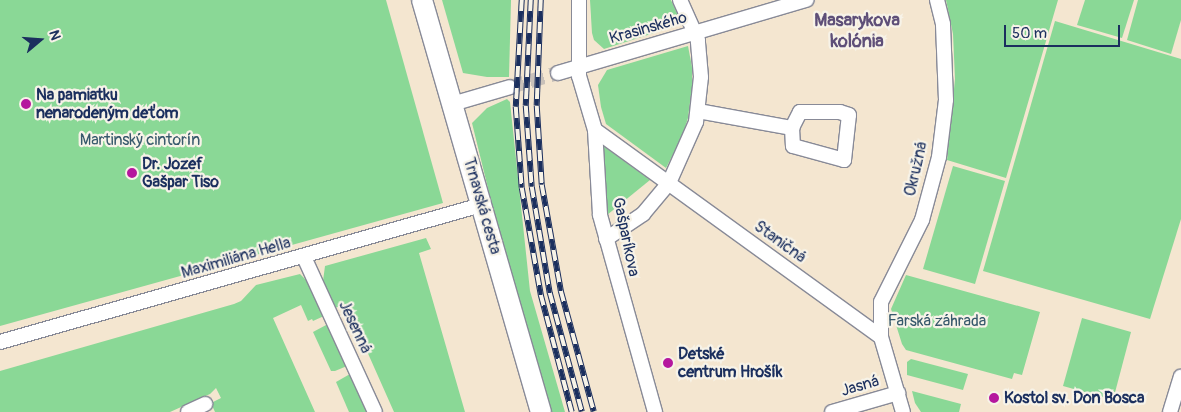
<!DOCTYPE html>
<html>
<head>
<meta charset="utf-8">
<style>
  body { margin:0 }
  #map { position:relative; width:1181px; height:412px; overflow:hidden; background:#f4e6d0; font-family:Pangolin,sans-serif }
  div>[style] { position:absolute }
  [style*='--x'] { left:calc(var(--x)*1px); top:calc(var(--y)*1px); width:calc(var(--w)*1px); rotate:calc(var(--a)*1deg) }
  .green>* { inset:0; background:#8ad896 }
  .minor-tunnel>* { height:14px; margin-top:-7px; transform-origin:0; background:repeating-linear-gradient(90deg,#c9c1b9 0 14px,transparent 0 21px) }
  .roads { filter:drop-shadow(1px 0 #888a97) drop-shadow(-1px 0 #888a97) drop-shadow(0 1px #888a97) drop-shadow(0 -1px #888a97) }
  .minor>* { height:14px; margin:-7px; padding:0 7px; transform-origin:7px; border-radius:7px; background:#fff }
  .secondary>* { height:20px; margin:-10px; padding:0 10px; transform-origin:10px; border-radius:10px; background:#fff }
  .rail>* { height:5.5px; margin-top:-2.75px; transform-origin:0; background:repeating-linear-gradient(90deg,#f7f3e8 0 11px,#1b2f5e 0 22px); box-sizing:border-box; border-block:1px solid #1b2f5e }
  .dots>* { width:14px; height:14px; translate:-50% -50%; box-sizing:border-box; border:2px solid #f7f3e8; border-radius:50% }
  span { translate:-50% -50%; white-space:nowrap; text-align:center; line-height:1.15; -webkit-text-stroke:4.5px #f7f3e8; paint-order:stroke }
  .street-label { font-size:16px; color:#1b2f5e }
  .poi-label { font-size:16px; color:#1b2f5e; font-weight:700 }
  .left { translate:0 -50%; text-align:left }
  .park-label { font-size:16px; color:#37596c }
  .neighbourhood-label { font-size:18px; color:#5e4f78; font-weight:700 }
  .north { position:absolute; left:15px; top:15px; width:50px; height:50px; -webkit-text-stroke:4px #f7f3e8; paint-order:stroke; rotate:72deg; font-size:14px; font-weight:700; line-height:20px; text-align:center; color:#1b2f5e }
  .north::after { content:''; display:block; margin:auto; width:18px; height:22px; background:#1b2f5e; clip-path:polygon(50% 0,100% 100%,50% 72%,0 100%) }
  .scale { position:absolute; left:1004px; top:25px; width:116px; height:22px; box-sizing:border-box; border:2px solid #1b2f5e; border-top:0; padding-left:6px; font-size:15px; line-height:18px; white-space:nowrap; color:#1b2f5e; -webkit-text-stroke:4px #f7f3e8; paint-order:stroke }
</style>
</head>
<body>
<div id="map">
  <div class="green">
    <i style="clip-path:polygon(0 0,386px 0,443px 203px,0 326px)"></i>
    <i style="clip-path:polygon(442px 0,511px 0,509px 77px,487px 77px,463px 73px)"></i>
    <i style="clip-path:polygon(590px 0,671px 0,682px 24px,604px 49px,594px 40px,592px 33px)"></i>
    <i style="clip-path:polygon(946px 0,1058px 0,1006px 178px,947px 160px,955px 79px,953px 34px)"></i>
    <i style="clip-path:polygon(1085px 0,1134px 0,1122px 38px,1077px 25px)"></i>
    <i style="clip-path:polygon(1138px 0,1181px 0,1181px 20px,1171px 54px,1127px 40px)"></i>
    <i style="clip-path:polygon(1055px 21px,1181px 59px,1181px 219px,1150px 319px,983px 271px)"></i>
    <i style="clip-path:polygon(688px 46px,692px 67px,692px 87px,688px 118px,682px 137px,666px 168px,606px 124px,601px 107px,598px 85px,607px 70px)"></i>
    <i style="clip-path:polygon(507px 99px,510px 102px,530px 291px,565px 412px,550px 412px,497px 225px,472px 123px,487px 108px)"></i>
    <i style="clip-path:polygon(602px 145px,650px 180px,607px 215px)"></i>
    <i style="clip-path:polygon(953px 166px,1005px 181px,975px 284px,923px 269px)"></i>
    <i style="clip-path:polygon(426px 238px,431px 249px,419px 253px,465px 412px,394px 412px,346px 304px,335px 308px,323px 281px,325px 266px)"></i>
    <i style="clip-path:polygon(300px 274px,308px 282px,324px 316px,313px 321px,312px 319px,308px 321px,301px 305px,273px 318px,315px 412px,215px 412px,211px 403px,221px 398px,216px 388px,210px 394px,170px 412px,0 412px,0 371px,234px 304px,241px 301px,256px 285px)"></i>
    <i style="clip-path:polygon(906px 275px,1040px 312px,1022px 375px,1014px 373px,1012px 379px,906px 350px,902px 344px,891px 309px)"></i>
    <i style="clip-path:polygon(1082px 318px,1131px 332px,1113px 400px,1063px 386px)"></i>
    <i style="clip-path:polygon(328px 324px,347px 366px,335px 371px,331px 371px,313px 332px)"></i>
    <i style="clip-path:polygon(911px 359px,968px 374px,963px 390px,907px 375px,907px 362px)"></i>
    <i style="clip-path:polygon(350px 374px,367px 412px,349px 412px,336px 382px)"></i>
    <i style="clip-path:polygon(912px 391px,961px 404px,959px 412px,921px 412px,915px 403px)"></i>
  </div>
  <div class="minor-tunnel">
    <i style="--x:510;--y:87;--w:50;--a:-16.3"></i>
  </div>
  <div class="roads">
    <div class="minor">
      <i style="--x:579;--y:0;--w:76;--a:90"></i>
      <i style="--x:579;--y:76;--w:56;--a:73.5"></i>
      <i style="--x:595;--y:130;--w:85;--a:86.6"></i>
      <i style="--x:600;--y:215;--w:205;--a:74.4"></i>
      <i style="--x:558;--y:73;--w:259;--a:-16.4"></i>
      <i style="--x:452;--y:104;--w:60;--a:-16.3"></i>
      <i style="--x:698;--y:111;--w:96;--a:10.3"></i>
      <i style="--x:792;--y:128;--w:18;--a:87"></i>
      <i style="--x:793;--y:146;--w:53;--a:15.4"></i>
      <i style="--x:844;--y:160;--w:45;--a:-83.7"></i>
      <i style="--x:849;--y:115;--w:9;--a:-162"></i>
      <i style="--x:840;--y:112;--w:40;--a:180"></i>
      <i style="--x:800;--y:112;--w:18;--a:117"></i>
      <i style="--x:595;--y:130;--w:353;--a:35.9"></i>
      <i style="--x:881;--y:337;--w:78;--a:73.7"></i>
      <i style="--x:606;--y:239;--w:45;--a:-34"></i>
      <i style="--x:643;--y:214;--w:40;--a:-50"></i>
      <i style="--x:669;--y:183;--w:67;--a:-66.1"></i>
      <i style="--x:696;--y:122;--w:45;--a:-83.7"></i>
      <i style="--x:701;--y:77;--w:37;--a:-95"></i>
      <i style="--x:698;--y:40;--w:44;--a:-114.2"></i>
      <i style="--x:304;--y:257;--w:170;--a:65.4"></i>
      <i style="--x:881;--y:337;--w:35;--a:-90"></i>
      <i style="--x:881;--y:302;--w:92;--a:-63.4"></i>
      <i style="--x:922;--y:220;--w:65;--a:-74.9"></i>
      <i style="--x:939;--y:157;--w:57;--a:-83"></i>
      <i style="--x:946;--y:100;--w:76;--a:-92.3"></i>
      <i style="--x:943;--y:24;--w:25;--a:-104"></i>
      <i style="--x:0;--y:342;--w:500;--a:-15.9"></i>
      <i style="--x:188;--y:412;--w:19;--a:-25"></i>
      <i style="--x:832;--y:412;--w:69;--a:-16.1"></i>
      <i style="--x:1170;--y:412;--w:37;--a:-73"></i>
    </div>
    <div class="secondary">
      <i style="--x:422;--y:0;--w:429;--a:73.9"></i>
    </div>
  </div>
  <div class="rail">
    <i style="--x:522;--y:0;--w:107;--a:93.2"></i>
    <i style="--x:516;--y:107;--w:81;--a:85.8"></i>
    <i style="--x:522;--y:188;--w:109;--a:79.9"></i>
    <i style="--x:541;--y:295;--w:121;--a:75.2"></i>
    <i style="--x:531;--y:0;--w:106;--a:92.7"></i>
    <i style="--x:526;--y:106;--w:81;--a:85.8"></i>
    <i style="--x:532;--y:187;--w:108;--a:80.4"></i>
    <i style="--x:550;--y:293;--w:123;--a:74.9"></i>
    <i style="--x:541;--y:0;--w:106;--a:92.2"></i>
    <i style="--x:537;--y:106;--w:79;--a:86.4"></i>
    <i style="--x:542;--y:185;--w:108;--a:79.8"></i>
    <i style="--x:561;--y:291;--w:125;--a:74.7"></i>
  </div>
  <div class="dots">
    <i style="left:26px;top:104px;background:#b5179e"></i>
    <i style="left:132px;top:173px;background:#b5179e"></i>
    <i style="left:668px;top:363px;background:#b5179e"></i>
    <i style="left:994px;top:398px;background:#b5179e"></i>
  </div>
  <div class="street-label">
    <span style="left:648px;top:28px;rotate:-16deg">Krasinského</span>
    <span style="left:916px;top:169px;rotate:-77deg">Okružná</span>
    <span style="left:482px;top:206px;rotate:74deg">Trnavská cesta</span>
    <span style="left:626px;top:237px;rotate:78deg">Gašparíkova</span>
    <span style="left:780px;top:242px;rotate:36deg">Staničná</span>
    <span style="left:236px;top:258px;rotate:-16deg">Maximiliána Hella</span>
    <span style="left:355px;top:327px;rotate:65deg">Jesenná</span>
    <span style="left:860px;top:386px;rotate:-16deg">Jasná</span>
  </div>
  <div class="poi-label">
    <span class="left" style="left:36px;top:104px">Na pamiatku<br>nenarodeným deťom</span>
    <span class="left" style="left:142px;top:173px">Dr. Jozef<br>Gašpar Tiso</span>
    <span class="left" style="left:678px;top:363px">Detské<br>centrum Hrošík</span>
    <span class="left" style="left:1004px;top:398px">Kostol sv. Don Bosca</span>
  </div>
  <div class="park-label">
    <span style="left:140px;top:140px">Martinský cintorín</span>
    <span style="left:937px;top:321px">Farská záhrada</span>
  </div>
  <div class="neighbourhood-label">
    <span style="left:857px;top:32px">Masarykova<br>kolónia</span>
  </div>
  <div class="north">N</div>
  <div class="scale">50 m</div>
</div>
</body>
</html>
